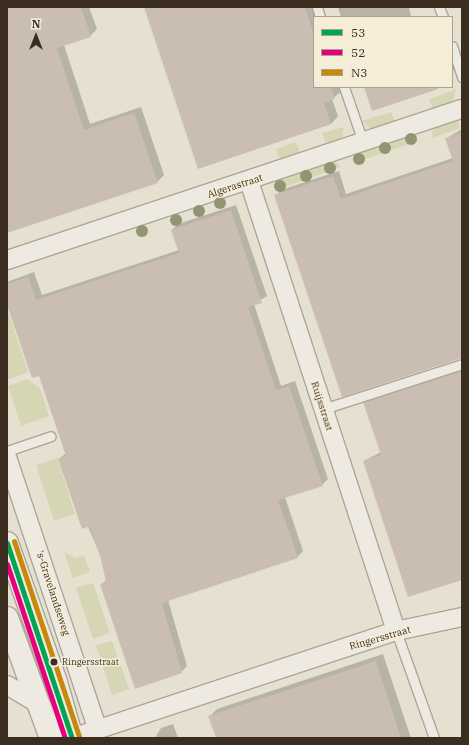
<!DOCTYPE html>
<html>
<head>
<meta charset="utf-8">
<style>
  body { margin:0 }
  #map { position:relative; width:469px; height:745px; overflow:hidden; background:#e6e0d1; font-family:"IBM Plex Serif",serif }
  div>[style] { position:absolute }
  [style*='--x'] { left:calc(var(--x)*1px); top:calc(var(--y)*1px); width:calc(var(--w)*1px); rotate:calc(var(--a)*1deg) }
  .green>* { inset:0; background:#d6d6b4 }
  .shadow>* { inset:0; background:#0003 }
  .building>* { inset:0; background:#cabeb2 }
  .roads { filter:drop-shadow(1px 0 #aca599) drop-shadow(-1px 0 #aca599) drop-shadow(0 1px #aca599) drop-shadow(0 -1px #aca599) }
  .lane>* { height:9px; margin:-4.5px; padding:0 4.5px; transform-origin:4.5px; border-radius:4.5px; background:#eeeae2 }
  .street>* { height:18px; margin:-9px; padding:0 9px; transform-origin:9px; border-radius:9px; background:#eeeae2 }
  .secondary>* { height:22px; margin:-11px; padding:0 11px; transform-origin:11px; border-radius:11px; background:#eeeae2 }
  .bus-1>* { height:5px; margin:-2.5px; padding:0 2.5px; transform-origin:2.5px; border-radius:2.5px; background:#00a651 }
  .bus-2>* { height:5px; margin:-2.5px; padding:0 2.5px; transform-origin:2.5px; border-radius:2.5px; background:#e5007d }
  .bus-3>* { height:5px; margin:-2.5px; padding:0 2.5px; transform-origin:2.5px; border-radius:2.5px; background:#c88808 }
  .trees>* { width:12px; height:12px; margin:-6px; border-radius:50%; background:#919574 }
  .dots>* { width:11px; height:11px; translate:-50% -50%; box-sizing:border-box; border:2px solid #f6edd8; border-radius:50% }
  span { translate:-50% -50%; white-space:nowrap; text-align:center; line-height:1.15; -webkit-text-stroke:3px #f6edd8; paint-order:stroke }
  .bus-label { font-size:9px; color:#3b2e21 }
  .left { translate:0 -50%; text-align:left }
  .street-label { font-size:10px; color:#3b2e21 }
  .frame { position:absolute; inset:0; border:8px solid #3b2e21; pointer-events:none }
  .legend { position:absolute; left:313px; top:16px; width:140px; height:72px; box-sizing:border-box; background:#f6edd8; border:1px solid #aba18f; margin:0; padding:5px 7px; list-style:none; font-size:12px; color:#3b2e21 }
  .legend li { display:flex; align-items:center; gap:8px; height:20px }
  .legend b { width:20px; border:1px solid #aba18f }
  .north { position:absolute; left:16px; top:16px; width:40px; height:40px; -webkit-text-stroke:3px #f6edd8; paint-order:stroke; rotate:0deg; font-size:11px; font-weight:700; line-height:16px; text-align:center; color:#3b2e21 }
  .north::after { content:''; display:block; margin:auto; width:14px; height:18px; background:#3b2e21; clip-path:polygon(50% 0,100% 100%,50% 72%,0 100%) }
</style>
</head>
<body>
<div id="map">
  <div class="green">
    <i style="clip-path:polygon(456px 89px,453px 101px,433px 109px,429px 99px)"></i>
    <i style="clip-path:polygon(391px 112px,395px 122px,371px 129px,362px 121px)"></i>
    <i style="clip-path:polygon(457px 119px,460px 128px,433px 138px,432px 132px,436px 126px)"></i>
    <i style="clip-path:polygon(344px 127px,342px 139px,326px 144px,322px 133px)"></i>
    <i style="clip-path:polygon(411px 135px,418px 141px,354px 163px,355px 154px)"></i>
    <i style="clip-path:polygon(296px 142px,300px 153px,280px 159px,276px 149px)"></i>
    <i style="clip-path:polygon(333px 160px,341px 167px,276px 190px,277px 179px)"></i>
    <i style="clip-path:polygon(8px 311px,28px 372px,7px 380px,7px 312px)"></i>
    <i style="clip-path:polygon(27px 379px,40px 388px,49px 416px,21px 426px,8px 386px)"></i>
    <i style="clip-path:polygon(57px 458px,75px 514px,54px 521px,36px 465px)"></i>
    <i style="clip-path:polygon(64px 552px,75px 558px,84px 555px,90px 572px,73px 578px)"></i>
    <i style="clip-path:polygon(93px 583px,110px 633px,93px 639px,76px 588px)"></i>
    <i style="clip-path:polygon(112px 641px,129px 689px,112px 695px,96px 645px)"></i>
  </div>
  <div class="shadow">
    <i style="clip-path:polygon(7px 7px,89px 7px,97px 29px,90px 36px,64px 45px,90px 124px,141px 107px,164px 175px,157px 182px,7px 232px)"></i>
    <i style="clip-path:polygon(145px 7px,314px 7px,317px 17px,314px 17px,314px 87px,341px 87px,342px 91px,332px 99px,338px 116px,331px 124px,199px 168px)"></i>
    <i style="clip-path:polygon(338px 7px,409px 7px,411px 17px,341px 17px)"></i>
    <i style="clip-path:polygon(452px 56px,456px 68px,452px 72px)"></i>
    <i style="clip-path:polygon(462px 129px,462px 358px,276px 196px,281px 190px,339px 171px,346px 194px,453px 158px,447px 138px)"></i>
    <i style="clip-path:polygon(236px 205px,267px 296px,254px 304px,281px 386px,295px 381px,328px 479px,322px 485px,285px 497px,303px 551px,297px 557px,168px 600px,187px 666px,181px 672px,101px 585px,107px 579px,102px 559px,59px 459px,66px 453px,40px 374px,7px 302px,7px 282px,34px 272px,42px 295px,179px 250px,172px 230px,178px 224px)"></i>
    <i style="clip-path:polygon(462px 367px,462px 579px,364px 461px,381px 452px,364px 403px,370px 397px)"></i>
    <i style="clip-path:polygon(383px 654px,411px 738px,217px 738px,209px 717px,217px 709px)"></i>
    <i style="clip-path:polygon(173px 724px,178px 738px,155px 738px,161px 728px)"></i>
  </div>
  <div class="building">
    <i style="clip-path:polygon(7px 7px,81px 7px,91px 37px,57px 48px,84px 130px,134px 113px,158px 183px,7px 233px)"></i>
    <i style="clip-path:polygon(144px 7px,305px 7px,314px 35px,314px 87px,331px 87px,335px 99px,324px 103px,331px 124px,198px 169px)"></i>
    <i style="clip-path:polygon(364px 87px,438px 87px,438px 89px,372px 111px)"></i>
    <i style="clip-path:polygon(462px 133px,462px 358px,342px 397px,274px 195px,333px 176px,341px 199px,453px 161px,445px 138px)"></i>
    <i style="clip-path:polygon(231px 210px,262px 303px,248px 307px,276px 390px,289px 386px,323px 486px,278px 500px,298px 558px,162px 603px,182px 673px,135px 689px,100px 584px,106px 582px,101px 559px,90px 526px,82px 529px,58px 459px,66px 456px,39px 376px,32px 378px,7px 305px,7px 284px,28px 277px,36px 300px,179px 253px,171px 230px)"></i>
    <i style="clip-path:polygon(462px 370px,462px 580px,408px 597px,363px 461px,381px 455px,363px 402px)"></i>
    <i style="clip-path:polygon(376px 661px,401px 738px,216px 738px,208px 716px)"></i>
  </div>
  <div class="roads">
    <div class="lane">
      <i style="--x:317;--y:7;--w:10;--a:73"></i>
      <i style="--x:439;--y:7;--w:11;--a:68"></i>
      <i style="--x:452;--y:46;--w:33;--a:72"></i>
      <i style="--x:344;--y:87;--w:58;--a:70.9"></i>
      <i style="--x:323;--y:409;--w:146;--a:-17.9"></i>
      <i style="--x:7;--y:451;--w:46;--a:-18.8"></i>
      <i style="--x:396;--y:631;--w:114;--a:70.4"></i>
    </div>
    <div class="street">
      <i style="--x:249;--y:181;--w:473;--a:71.9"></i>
      <i style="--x:7;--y:260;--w:479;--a:-18.4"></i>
      <i style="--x:7;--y:457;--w:288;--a:71.6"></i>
      <i style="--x:7;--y:685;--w:37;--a:31"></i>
      <i style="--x:72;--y:738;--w:341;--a:-18.3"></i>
      <i style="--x:396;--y:631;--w:67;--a:-12"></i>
    </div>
    <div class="secondary">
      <i style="--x:7;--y:543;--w:147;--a:70.6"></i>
      <i style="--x:56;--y:682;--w:58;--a:74.1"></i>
      <i style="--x:7;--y:618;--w:128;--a:69.9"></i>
    </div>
  </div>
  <div class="bus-1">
    <i style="--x:7;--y:543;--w:206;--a:71.6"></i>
  </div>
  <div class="bus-2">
    <i style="--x:7;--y:564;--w:183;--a:71.6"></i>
  </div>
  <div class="bus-3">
    <i style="--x:14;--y:541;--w:206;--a:71.6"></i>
  </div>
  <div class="trees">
    <i style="left:411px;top:139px"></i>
    <i style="left:385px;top:148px"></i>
    <i style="left:359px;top:159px"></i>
    <i style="left:330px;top:168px"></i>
    <i style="left:306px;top:176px"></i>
    <i style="left:280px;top:186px"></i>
    <i style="left:220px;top:203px"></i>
    <i style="left:199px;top:211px"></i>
    <i style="left:176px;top:220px"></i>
    <i style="left:142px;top:231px"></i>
  </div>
  <div class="dots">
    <i style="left:54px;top:662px;background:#3b2e21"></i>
  </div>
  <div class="bus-label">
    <span class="left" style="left:62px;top:662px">Ringersstraat</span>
  </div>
  <div class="street-label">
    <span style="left:235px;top:186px;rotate:-18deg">Algerastraat</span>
    <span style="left:322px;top:406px;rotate:72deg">Ruijsstraat</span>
    <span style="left:53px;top:593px;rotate:72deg">'s-Gravelandseweg</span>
    <span style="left:380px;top:638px;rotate:-16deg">Ringersstraat</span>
  </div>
  <div class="frame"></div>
  <ul class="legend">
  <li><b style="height:5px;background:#00a651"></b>53</li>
  <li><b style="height:5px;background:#e5007d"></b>52</li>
  <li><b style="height:5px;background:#c88808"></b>N3</li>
  </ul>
  <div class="north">N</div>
</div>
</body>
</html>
